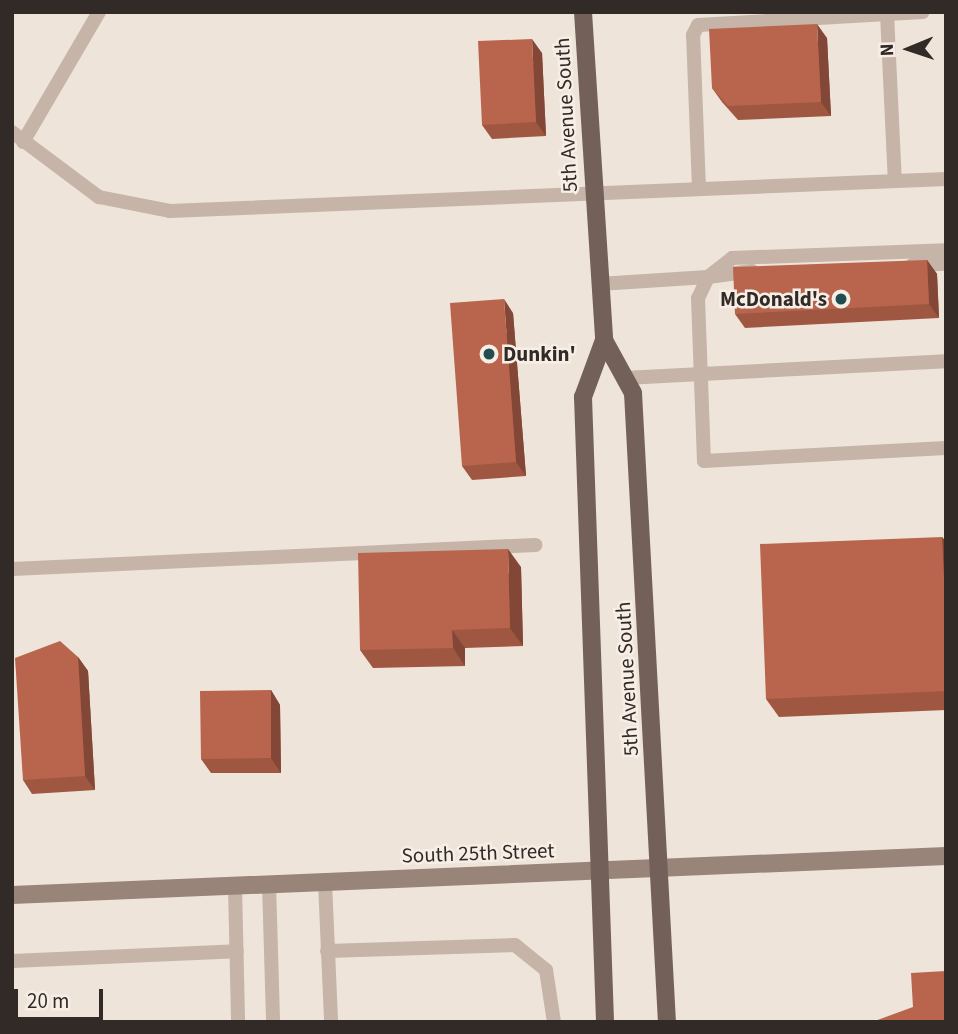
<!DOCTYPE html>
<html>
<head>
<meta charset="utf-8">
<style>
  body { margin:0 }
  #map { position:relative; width:958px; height:1034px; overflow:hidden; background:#eee4da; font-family:"Source Sans 3",sans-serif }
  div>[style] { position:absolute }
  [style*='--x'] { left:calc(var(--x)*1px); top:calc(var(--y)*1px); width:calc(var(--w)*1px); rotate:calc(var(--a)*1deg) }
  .lane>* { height:14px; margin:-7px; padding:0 7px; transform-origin:7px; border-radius:7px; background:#c5b4a7 }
  .secondary>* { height:18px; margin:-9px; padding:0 9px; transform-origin:9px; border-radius:9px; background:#988479 }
  .primary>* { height:18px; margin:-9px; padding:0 9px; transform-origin:9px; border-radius:9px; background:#736159 }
  .wall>* { inset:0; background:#9f5742 }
  .shaded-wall>* { inset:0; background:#824736 }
  .building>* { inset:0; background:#b9654d }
  .dots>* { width:19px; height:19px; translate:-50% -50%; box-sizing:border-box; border:4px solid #f7eee6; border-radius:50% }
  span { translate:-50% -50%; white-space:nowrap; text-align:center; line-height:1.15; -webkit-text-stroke:5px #f7eee6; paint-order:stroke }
  .street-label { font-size:21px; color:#322a27 }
  .poi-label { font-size:21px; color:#322a27; font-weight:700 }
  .right { translate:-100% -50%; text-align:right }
  .left { translate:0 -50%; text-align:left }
  .frame { position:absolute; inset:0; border:14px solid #322a27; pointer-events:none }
  .north { position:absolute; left:874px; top:14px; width:70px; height:70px; -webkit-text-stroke:5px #f7eee6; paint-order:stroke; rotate:268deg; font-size:19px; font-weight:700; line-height:28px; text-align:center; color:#322a27 }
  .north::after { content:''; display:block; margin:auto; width:24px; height:32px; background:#322a27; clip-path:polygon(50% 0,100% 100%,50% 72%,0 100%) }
  .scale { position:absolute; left:14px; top:989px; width:89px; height:32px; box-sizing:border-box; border:4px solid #322a27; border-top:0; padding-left:9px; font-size:21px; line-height:24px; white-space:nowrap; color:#322a27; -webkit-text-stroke:5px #f7eee6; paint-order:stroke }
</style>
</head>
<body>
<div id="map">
  <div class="lane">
    <i style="--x:887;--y:14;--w:167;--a:87.3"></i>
    <i style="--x:12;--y:132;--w:109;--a:36.8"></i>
    <i style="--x:99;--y:197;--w:72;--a:11.2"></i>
    <i style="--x:170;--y:211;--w:777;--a:-2.36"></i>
    <i style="--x:23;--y:142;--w:151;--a:-59.7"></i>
    <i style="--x:699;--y:189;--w:154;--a:-92.2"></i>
    <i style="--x:693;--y:35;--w:11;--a:-63"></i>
    <i style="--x:698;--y:25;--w:225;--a:-3.3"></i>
    <i style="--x:912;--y:265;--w:34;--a:-2"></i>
    <i style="--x:752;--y:271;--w:44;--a:172.2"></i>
    <i style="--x:708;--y:277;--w:23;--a:115"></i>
    <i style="--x:698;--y:298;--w:163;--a:87.9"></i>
    <i style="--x:704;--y:461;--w:242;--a:-3.1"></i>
    <i style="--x:599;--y:284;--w:109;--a:-3.7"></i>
    <i style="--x:708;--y:277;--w:31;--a:-38"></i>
    <i style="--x:732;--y:258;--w:214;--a:-2.1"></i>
    <i style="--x:625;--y:378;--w:321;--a:-3"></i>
    <i style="--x:12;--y:569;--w:524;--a:-2.63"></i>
    <i style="--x:325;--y:882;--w:140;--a:87.5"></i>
    <i style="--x:269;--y:884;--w:138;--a:88.3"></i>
    <i style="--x:235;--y:886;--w:136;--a:88.7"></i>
    <i style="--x:327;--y:951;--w:188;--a:-1.8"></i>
    <i style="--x:515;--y:945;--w:40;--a:39"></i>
    <i style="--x:546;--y:970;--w:53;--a:81.3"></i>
    <i style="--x:12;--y:961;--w:225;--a:-2.5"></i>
  </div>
  <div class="secondary">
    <i style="--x:12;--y:895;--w:935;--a:-2.39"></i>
  </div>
  <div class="primary">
    <i style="--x:583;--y:12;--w:329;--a:86.3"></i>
    <i style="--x:604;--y:340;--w:60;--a:61.3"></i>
    <i style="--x:633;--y:393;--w:630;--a:86.91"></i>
    <i style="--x:604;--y:340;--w:61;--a:110.2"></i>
    <i style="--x:583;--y:397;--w:625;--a:87.98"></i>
  </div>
  <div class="wall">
    <i style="clip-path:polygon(827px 38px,831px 116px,738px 120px,722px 102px,712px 88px)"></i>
    <i style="clip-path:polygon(542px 53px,546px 136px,492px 139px,482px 125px)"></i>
    <i style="clip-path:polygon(927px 260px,937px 274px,939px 318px,745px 328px,735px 314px)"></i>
    <i style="clip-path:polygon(513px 313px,526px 476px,472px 480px,462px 466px)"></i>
    <i style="clip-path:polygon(942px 537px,946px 542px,946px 710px,779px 717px,766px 699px)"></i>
    <i style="clip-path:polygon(521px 567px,523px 646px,465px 648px,465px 666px,373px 668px,360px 650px)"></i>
    <i style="clip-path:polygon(78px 657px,88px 671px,95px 790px,32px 794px,23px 780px)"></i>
    <i style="clip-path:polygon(271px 690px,280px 705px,281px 773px,211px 773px,201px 759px)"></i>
  </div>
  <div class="shaded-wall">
    <i style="clip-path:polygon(817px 24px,827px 38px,831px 116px,821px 102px)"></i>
    <i style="clip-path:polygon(532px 39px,542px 53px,546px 136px,536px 122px)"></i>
    <i style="clip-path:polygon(927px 260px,937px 274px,939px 318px,929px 304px)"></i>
    <i style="clip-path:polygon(504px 299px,513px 313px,526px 476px,516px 462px)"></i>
    <i style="clip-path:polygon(942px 537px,946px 542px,946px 624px)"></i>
    <i style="clip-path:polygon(508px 549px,521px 567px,523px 646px,510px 628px)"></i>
    <i style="clip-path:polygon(452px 630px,465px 648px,465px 666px,453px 648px)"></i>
    <i style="clip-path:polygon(78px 657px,88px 671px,95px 790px,85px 776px)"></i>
    <i style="clip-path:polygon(271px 690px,280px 705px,281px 773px,271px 758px)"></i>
  </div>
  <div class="building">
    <i style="clip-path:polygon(817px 24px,821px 102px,728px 106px,712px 88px,709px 29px)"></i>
    <i style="clip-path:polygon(532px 39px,536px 122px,482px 125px,478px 41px)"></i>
    <i style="clip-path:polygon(927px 260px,929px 304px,735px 314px,733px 267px)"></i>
    <i style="clip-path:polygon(504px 299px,516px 462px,462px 466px,450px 303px)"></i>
    <i style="clip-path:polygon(942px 537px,946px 624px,946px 691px,766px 699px,760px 544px)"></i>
    <i style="clip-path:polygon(508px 549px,510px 628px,452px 630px,453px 648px,360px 650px,358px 553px)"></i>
    <i style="clip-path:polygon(60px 641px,78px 657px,85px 776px,23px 780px,15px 658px)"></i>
    <i style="clip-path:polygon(271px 690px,271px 758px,201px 759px,200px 691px)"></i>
    <i style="clip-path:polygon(946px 971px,946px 1022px,872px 1022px,913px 1007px,911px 973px)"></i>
  </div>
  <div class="dots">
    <i style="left:841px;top:299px;background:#214d4f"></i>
    <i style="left:489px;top:354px;background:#214d4f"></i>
  </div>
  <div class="street-label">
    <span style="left:566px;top:115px;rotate:-93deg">5th Avenue South</span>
    <span style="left:627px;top:679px;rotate:-93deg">5th Avenue South</span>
    <span style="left:478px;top:853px;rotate:-2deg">South 25th Street</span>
  </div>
  <div class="poi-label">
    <span class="right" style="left:827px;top:299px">McDonald's</span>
    <span class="left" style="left:503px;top:354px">Dunkin'</span>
  </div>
  <div class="frame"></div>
  <div class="north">N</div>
  <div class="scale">20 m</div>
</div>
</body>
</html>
